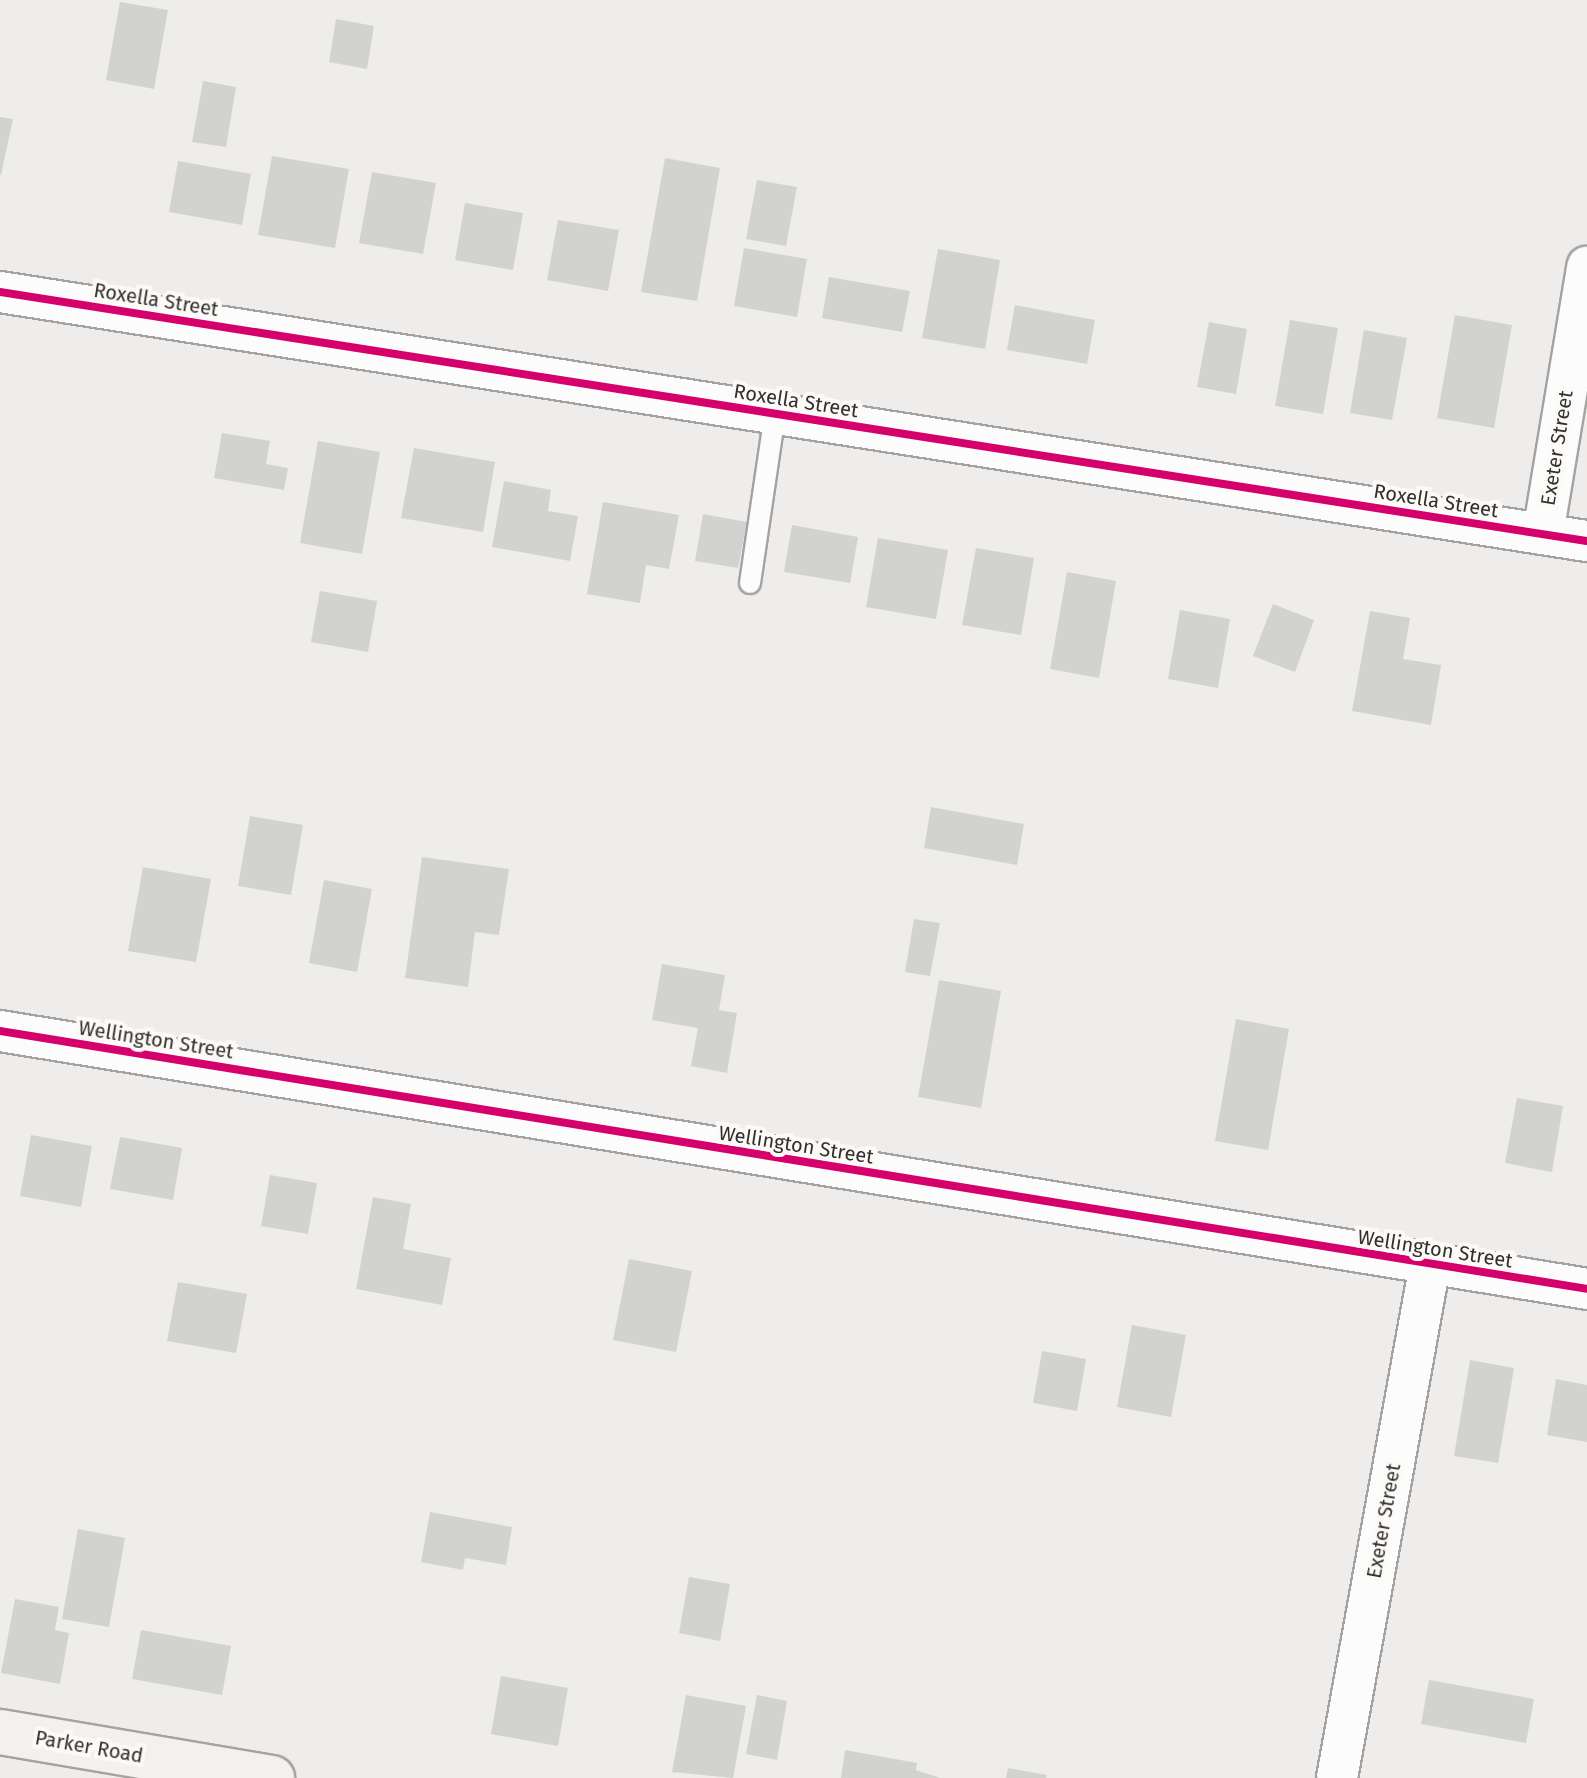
<!DOCTYPE html>
<html>
<head>
<meta charset="utf-8">
<style>
  body { margin:0 }
  #map { position:relative; width:1587px; height:1778px; overflow:hidden; background:#eeedeb; font-family:"Fira Sans",sans-serif }
  div>[style] { position:absolute }
  [style*='--x'] { left:calc(var(--x)*1px); top:calc(var(--y)*1px); width:calc(var(--w)*1px); rotate:calc(var(--a)*1deg) }
  .building>* { inset:0; background:#d2d2d0 }
  .roads { filter:drop-shadow(2px 0 #a4a3a2) drop-shadow(-2px 0 #a4a3a2) drop-shadow(0 2px #a4a3a2) drop-shadow(0 -2px #a4a3a2) }
  .lane>* { height:20px; margin:-10px; padding:0 10px; transform-origin:10px; border-radius:10px; background:#fcfcfc }
  .street>* { height:40px; margin:-20px; padding:0 20px; transform-origin:20px; border-radius:20px; background:#fcfcfc }
  .secondary>* { height:44px; margin:-22px; padding:0 22px; transform-origin:22px; border-radius:22px; background:#f3f1ee }
  .cycleway>* { height:8px; margin:-4px; padding:0 4px; transform-origin:4px; border-radius:4px; background:#d6006c }
  span { translate:-50% -50%; white-space:nowrap; text-align:center; line-height:1.15; -webkit-text-stroke:8px #fcfaf7; paint-order:stroke }
  .street-label { font-size:20px; color:#31302f }
</style>
</head>
<body>
<div id="map">
  <div class="building">
    <i style="clip-path:polygon(120px 2px,168px 10px,154px 89px,106px 80px)"></i>
    <i style="clip-path:polygon(336px 19px,374px 26px,367px 69px,329px 62px)"></i>
    <i style="clip-path:polygon(203px 81px,236px 87px,226px 147px,192px 142px)"></i>
    <i style="clip-path:polygon(0 117px,13px 119px,1px 175px,0 174px)"></i>
    <i style="clip-path:polygon(272px 156px,349px 169px,335px 248px,258px 235px)"></i>
    <i style="clip-path:polygon(665px 158px,720px 168px,697px 301px,641px 292px)"></i>
    <i style="clip-path:polygon(178px 161px,251px 174px,242px 225px,169px 212px)"></i>
    <i style="clip-path:polygon(372px 172px,436px 183px,423px 254px,359px 243px)"></i>
    <i style="clip-path:polygon(757px 180px,797px 187px,786px 246px,746px 239px)"></i>
    <i style="clip-path:polygon(465px 203px,523px 213px,513px 270px,455px 260px)"></i>
    <i style="clip-path:polygon(558px 220px,619px 230px,608px 291px,547px 280px)"></i>
    <i style="clip-path:polygon(744px 248px,807px 259px,797px 317px,734px 306px)"></i>
    <i style="clip-path:polygon(938px 249px,1000px 260px,985px 349px,922px 338px)"></i>
    <i style="clip-path:polygon(829px 277px,910px 291px,902px 332px,822px 318px)"></i>
    <i style="clip-path:polygon(1015px 305px,1095px 320px,1087px 364px,1007px 350px)"></i>
    <i style="clip-path:polygon(1455px 315px,1512px 325px,1494px 428px,1437px 418px)"></i>
    <i style="clip-path:polygon(1290px 320px,1338px 328px,1323px 414px,1275px 406px)"></i>
    <i style="clip-path:polygon(1209px 322px,1247px 329px,1236px 394px,1197px 387px)"></i>
    <i style="clip-path:polygon(1364px 330px,1407px 338px,1392px 420px,1350px 413px)"></i>
    <i style="clip-path:polygon(222px 433px,270px 441px,266px 464px,288px 468px,284px 490px,214px 478px)"></i>
    <i style="clip-path:polygon(318px 441px,380px 452px,362px 554px,300px 543px)"></i>
    <i style="clip-path:polygon(414px 448px,495px 462px,483px 532px,401px 518px)"></i>
    <i style="clip-path:polygon(504px 481px,551px 490px,548px 511px,578px 516px,570px 561px,492px 547px)"></i>
    <i style="clip-path:polygon(603px 502px,679px 515px,669px 569px,646px 565px,640px 603px,587px 594px)"></i>
    <i style="clip-path:polygon(703px 514px,747px 522px,738px 568px,695px 561px)"></i>
    <i style="clip-path:polygon(792px 525px,858px 537px,850px 583px,784px 572px)"></i>
    <i style="clip-path:polygon(878px 538px,948px 550px,936px 619px,866px 607px)"></i>
    <i style="clip-path:polygon(976px 548px,1034px 558px,1021px 635px,962px 625px)"></i>
    <i style="clip-path:polygon(1067px 572px,1116px 581px,1099px 678px,1050px 669px)"></i>
    <i style="clip-path:polygon(320px 591px,377px 601px,368px 652px,311px 642px)"></i>
    <i style="clip-path:polygon(1273px 604px,1314px 620px,1295px 672px,1253px 656px)"></i>
    <i style="clip-path:polygon(1180px 610px,1230px 619px,1218px 688px,1168px 679px)"></i>
    <i style="clip-path:polygon(1370px 611px,1410px 618px,1403px 659px,1441px 665px,1431px 725px,1352px 711px)"></i>
    <i style="clip-path:polygon(931px 807px,1024px 824px,1017px 865px,924px 848px)"></i>
    <i style="clip-path:polygon(250px 816px,303px 825px,291px 895px,238px 886px)"></i>
    <i style="clip-path:polygon(422px 857px,509px 869px,499px 935px,475px 932px,468px 987px,405px 978px)"></i>
    <i style="clip-path:polygon(143px 867px,211px 879px,196px 962px,128px 951px)"></i>
    <i style="clip-path:polygon(324px 880px,372px 889px,357px 972px,309px 963px)"></i>
    <i style="clip-path:polygon(914px 919px,940px 923px,930px 976px,905px 972px)"></i>
    <i style="clip-path:polygon(662px 964px,725px 975px,719px 1010px,737px 1013px,727px 1073px,691px 1066px,698px 1028px,652px 1020px)"></i>
    <i style="clip-path:polygon(939px 980px,1001px 991px,981px 1108px,918px 1097px)"></i>
    <i style="clip-path:polygon(1236px 1019px,1289px 1029px,1268px 1150px,1215px 1141px)"></i>
    <i style="clip-path:polygon(1517px 1098px,1563px 1106px,1552px 1172px,1505px 1163px)"></i>
    <i style="clip-path:polygon(31px 1135px,92px 1146px,81px 1207px,20px 1196px)"></i>
    <i style="clip-path:polygon(120px 1137px,182px 1148px,173px 1200px,110px 1189px)"></i>
    <i style="clip-path:polygon(270px 1175px,317px 1183px,308px 1234px,261px 1226px)"></i>
    <i style="clip-path:polygon(373px 1197px,411px 1204px,403px 1249px,451px 1258px,442px 1305px,356px 1289px)"></i>
    <i style="clip-path:polygon(629px 1259px,692px 1271px,676px 1352px,613px 1340px)"></i>
    <i style="clip-path:polygon(178px 1282px,247px 1294px,236px 1353px,167px 1341px)"></i>
    <i style="clip-path:polygon(1132px 1325px,1186px 1335px,1171px 1417px,1117px 1407px)"></i>
    <i style="clip-path:polygon(1042px 1351px,1086px 1359px,1077px 1411px,1033px 1403px)"></i>
    <i style="clip-path:polygon(1470px 1360px,1514px 1368px,1498px 1463px,1454px 1456px)"></i>
    <i style="clip-path:polygon(1556px 1379px,1587px 1385px,1587px 1442px,1547px 1435px)"></i>
    <i style="clip-path:polygon(430px 1512px,512px 1527px,506px 1565px,465px 1558px,463px 1570px,421px 1562px)"></i>
    <i style="clip-path:polygon(78px 1529px,125px 1538px,109px 1627px,62px 1619px)"></i>
    <i style="clip-path:polygon(689px 1577px,730px 1584px,720px 1641px,679px 1633px)"></i>
    <i style="clip-path:polygon(15px 1599px,59px 1607px,55px 1630px,69px 1633px,60px 1684px,1px 1673px)"></i>
    <i style="clip-path:polygon(141px 1630px,231px 1646px,222px 1695px,132px 1679px)"></i>
    <i style="clip-path:polygon(501px 1676px,568px 1688px,558px 1746px,491px 1734px)"></i>
    <i style="clip-path:polygon(1429px 1680px,1534px 1699px,1526px 1743px,1421px 1724px)"></i>
    <i style="clip-path:polygon(686px 1695px,746px 1706px,733px 1778px,672px 1772px)"></i>
    <i style="clip-path:polygon(757px 1695px,787px 1701px,777px 1760px,746px 1754px)"></i>
    <i style="clip-path:polygon(845px 1750px,917px 1763px,916px 1770px,940px 1778px,841px 1778px)"></i>
    <i style="clip-path:polygon(1008px 1768px,1047px 1775px,1046px 1778px,1006px 1778px)"></i>
  </div>
  <div class="roads">
    <div class="lane">
      <i style="--x:750;--y:583;--w:171;--a:-81.6"></i>
    </div>
    <div class="street">
      <i style="--x:0;--y:292;--w:1606;--a:8.92"></i>
      <i style="--x:1543;--y:534;--w:271;--a:-80.6"></i>
      <i style="--x:0;--y:1031;--w:1608;--a:9.23"></i>
      <i style="--x:1337;--y:1778;--w:522;--a:-79.74"></i>
    </div>
    <div class="secondary">
      <i style="--x:0;--y:1732;--w:276;--a:9.6"></i>
    </div>
  </div>
  <div class="cycleway">
    <i style="--x:0;--y:292;--w:1606;--a:8.92"></i>
    <i style="--x:0;--y:1031;--w:1608;--a:9.23"></i>
  </div>
  <div class="street-label">
    <span style="left:156px;top:300px;rotate:9deg">Roxella Street</span>
    <span style="left:796px;top:401px;rotate:9deg">Roxella Street</span>
    <span style="left:1557px;top:448px;rotate:-81deg">Exeter Street</span>
    <span style="left:1436px;top:501px;rotate:9deg">Roxella Street</span>
    <span style="left:156px;top:1040px;rotate:9deg">Wellington Street</span>
    <span style="left:796px;top:1145px;rotate:9deg">Wellington Street</span>
    <span style="left:1435px;top:1249px;rotate:9deg">Wellington Street</span>
    <span style="left:1384px;top:1521px;rotate:-80deg">Exeter Street</span>
    <span style="left:89px;top:1747px;rotate:10deg">Parker Road</span>
  </div>
</div>
</body>
</html>
